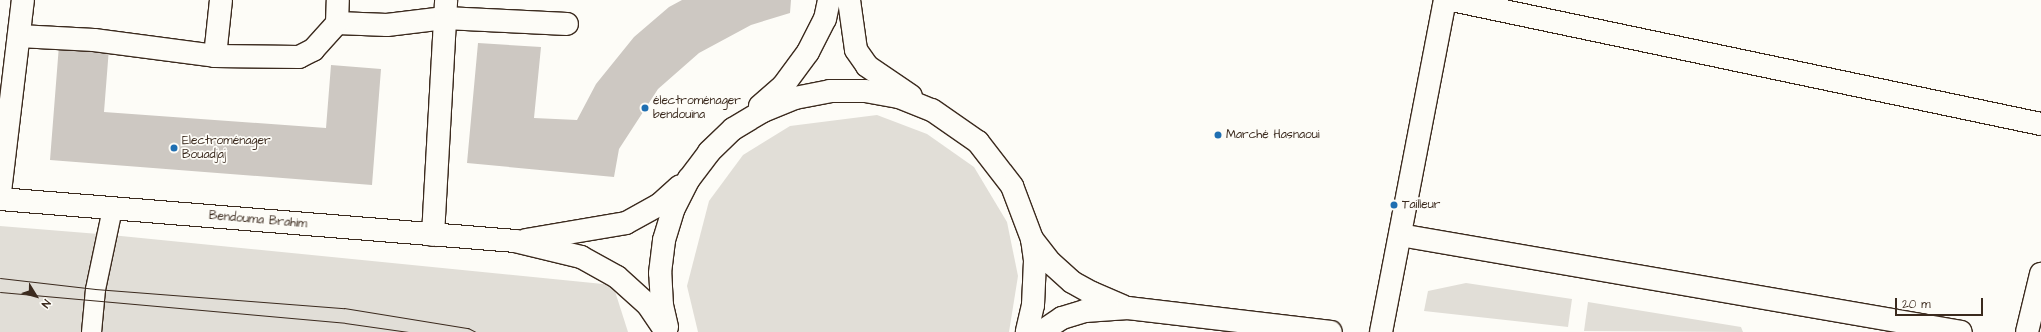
<!DOCTYPE html>
<html>
<head>
<meta charset="utf-8">
<style>
  body { margin:0 }
  #map { position:relative; width:2041px; height:332px; overflow:hidden; background:#fdfcf7; font-family:"Architects Daughter",sans-serif }
  div>[style] { position:absolute }
  [style*='--x'] { left:calc(var(--x)*1px); top:calc(var(--y)*1px); width:calc(var(--w)*1px); rotate:calc(var(--a)*1deg) }
  .green>* { inset:0; background:#e1ded7 }
  .building>* { inset:0; background:#cdc8c2 }
  .roads { filter:drop-shadow(1px 0 #3b2a1e) drop-shadow(-1px 0 #3b2a1e) drop-shadow(0 1px #3b2a1e) drop-shadow(0 -1px #3b2a1e) }
  .pedestrian>* { height:19px; margin:-9.5px; padding:0 9.5px; transform-origin:9.5px; border-radius:9.5px; background:#fdfcf7 }
  .minor>* { height:22px; margin:-11px; padding:0 11px; transform-origin:11px; border-radius:11px; background:#fdfcf7 }
  .tertiary>* { height:22px; margin:-11px; padding:0 11px; transform-origin:11px; border-radius:11px; background:#fdfcf7 }
  .secondary>* { height:22px; margin:-11px; padding:0 11px; transform-origin:11px; border-radius:11px; background:#fdfcf7 }
  .tram>* { height:1px; margin:-0.5px; padding:0 0.5px; transform-origin:0.5px; border-radius:0.5px; background:#3b2a1e }
  .dots>* { width:11px; height:11px; translate:-50% -50%; box-sizing:border-box; border:2px solid #fdfcf7; border-radius:50% }
  span { translate:-50% -50%; white-space:nowrap; text-align:center; line-height:1.15; -webkit-text-stroke:3.5px #fdfcf7; paint-order:stroke }
  .poi-label { font-size:12px; color:#3b2a1e }
  .left { translate:0 -50%; text-align:left }
  .street-label { font-size:12px; color:#3b2a1e }
  .north { position:absolute; left:16px; top:276px; width:40px; height:40px; -webkit-text-stroke:3px #fdfcf7; paint-order:stroke; rotate:127deg; font-size:11px; font-weight:700; line-height:16px; text-align:center; color:#3b2a1e }
  .north::after { content:''; display:block; margin:auto; width:14px; height:18px; background:#3b2a1e; clip-path:polygon(50% 0,100% 100%,50% 72%,0 100%) }
  .scale { position:absolute; left:1895px; top:298px; width:88px; height:18px; box-sizing:border-box; border:2px solid #3b2a1e; border-top:0; padding-left:5px; font-size:12px; line-height:14px; white-space:nowrap; color:#3b2a1e; -webkit-text-stroke:3px #fdfcf7; paint-order:stroke }
</style>
</head>
<body>
<div id="map">
  <div class="green">
    <i style="clip-path:polygon(877px 115px,927px 134px,974px 167px,1007px 222px,1018px 276px,1009px 332px,698px 332px,687px 286px,709px 201px,743px 155px,790px 126px)"></i>
    <i style="clip-path:polygon(0 226px,111px 235px,613px 285px,628px 332px,0 332px)"></i>
    <i style="clip-path:polygon(1466px 283px,1572px 299px,1568px 327px,1424px 311px,1428px 291px)"></i>
    <i style="clip-path:polygon(1588px 302px,1741px 327px,1743px 332px,1584px 331px)"></i>
  </div>
  <div class="building">
    <i style="clip-path:polygon(682px 0,791px 0,790px 13px,751px 25px,699px 53px,658px 89px,619px 149px,614px 177px,467px 163px,478px 43px,541px 47px,534px 118px,577px 120px,596px 84px,634px 37px,669px 7px)"></i>
    <i style="clip-path:polygon(59px 45px,109px 48px,104px 112px,326px 128px,331px 65px,381px 69px,372px 185px,50px 160px)"></i>
  </div>
  <div class="roads">
    <div class="pedestrian">
      <i style="--x:91;--y:332;--w:43;--a:-84.7"></i>
      <i style="--x:95;--y:289;--w:83;--a:-78.1"></i>
    </div>
    <div class="minor">
      <i style="--x:1452;--y:0;--w:602;--a:11.89"></i>
      <i style="--x:337;--y:23;--w:50;--a:2.3"></i>
      <i style="--x:387;--y:25;--w:58;--a:-6.9"></i>
      <i style="--x:445;--y:18;--w:122;--a:2.8"></i>
      <i style="--x:19;--y:36;--w:75;--a:3.1"></i>
      <i style="--x:94;--y:40;--w:122;--a:7.5"></i>
      <i style="--x:215;--y:56;--w:84;--a:0.7"></i>
      <i style="--x:299;--y:57;--w:16;--a:-27"></i>
      <i style="--x:313;--y:50;--w:36;--a:-48"></i>
      <i style="--x:337;--y:23;--w:23;--a:-88"></i>
      <i style="--x:215;--y:56;--w:56;--a:-83.9"></i>
      <i style="--x:0;--y:192;--w:193;--a:-83.2"></i>
      <i style="--x:433;--y:235;--w:235;--a:-86.8"></i>
      <i style="--x:1400;--y:235;--w:569;--a:9.81"></i>
      <i style="--x:1381;--y:332;--w:338;--a:-79.1"></i>
    </div>
    <div class="tertiary">
      <i style="--x:2027;--y:332;--w:60;--a:-76.4"></i>
    </div>
    <div class="secondary">
      <i style="--x:849;--y:0;--w:50;--a:82"></i>
      <i style="--x:856;--y:50;--w:19;--a:55"></i>
      <i style="--x:867;--y:66;--w:53;--a:34.3"></i>
      <i style="--x:760;--y:106;--w:30;--a:-41"></i>
      <i style="--x:783;--y:86;--w:42;--a:-53.7"></i>
      <i style="--x:808;--y:52;--w:37;--a:-63"></i>
      <i style="--x:825;--y:19;--w:19;--a:-78"></i>
      <i style="--x:0;--y:199;--w:517;--a:4.66"></i>
      <i style="--x:515;--y:241;--w:68;--a:13.6"></i>
      <i style="--x:581;--y:257;--w:41;--a:29.1"></i>
      <i style="--x:617;--y:277;--w:42;--a:42.1"></i>
      <i style="--x:648;--y:305;--w:32;--a:56"></i>
      <i style="--x:1032;--y:239;--w:31;--a:52"></i>
      <i style="--x:1051;--y:263;--w:28;--a:42"></i>
      <i style="--x:1072;--y:282;--w:23;--a:29"></i>
      <i style="--x:1092;--y:293;--w:34;--a:23"></i>
      <i style="--x:526;--y:240;--w:101;--a:-9.6"></i>
      <i style="--x:626;--y:223;--w:38;--a:-29"></i>
      <i style="--x:659;--y:205;--w:28;--a:-42"></i>
      <i style="--x:667;--y:327;--w:22;--a:-103"></i>
      <i style="--x:662;--y:306;--w:33;--a:-93"></i>
      <i style="--x:660;--y:273;--w:33;--a:-83"></i>
      <i style="--x:664;--y:240;--w:34;--a:-73"></i>
      <i style="--x:674;--y:208;--w:33;--a:-63"></i>
      <i style="--x:689;--y:179;--w:34;--a:-53"></i>
      <i style="--x:709;--y:152;--w:33;--a:-44"></i>
      <i style="--x:733;--y:129;--w:35;--a:-31"></i>
      <i style="--x:763;--y:111;--w:35;--a:-22"></i>
      <i style="--x:795;--y:98;--w:36;--a:-11"></i>
      <i style="--x:830;--y:91;--w:35;--a:0"></i>
      <i style="--x:865;--y:91;--w:35;--a:10"></i>
      <i style="--x:899;--y:97;--w:35;--a:22"></i>
      <i style="--x:932;--y:110;--w:56;--a:34.8"></i>
      <i style="--x:978;--y:142;--w:56;--a:52.3"></i>
      <i style="--x:1012;--y:186;--w:57;--a:69.3"></i>
      <i style="--x:1032;--y:239;--w:22;--a:82"></i>
      <i style="--x:1035;--y:261;--w:44;--a:92.6"></i>
      <i style="--x:1033;--y:305;--w:28;--a:103"></i>
      <i style="--x:1041;--y:332;--w:25;--a:-34"></i>
      <i style="--x:1062;--y:318;--w:24;--a:-17"></i>
      <i style="--x:1085;--y:311;--w:43;--a:-4"></i>
      <i style="--x:1128;--y:308;--w:204;--a:6.7"></i>
    </div>
  </div>
  <div class="tram">
    <i style="--x:0;--y:278;--w:96;--a:6.6"></i>
    <i style="--x:95;--y:289;--w:250;--a:4.4"></i>
    <i style="--x:344;--y:308;--w:126;--a:9.2"></i>
    <i style="--x:468;--y:328;--w:9;--a:27"></i>
    <i style="--x:0;--y:292;--w:346;--a:5.1"></i>
    <i style="--x:345;--y:323;--w:64;--a:8.1"></i>
  </div>
  <div class="dots">
    <i style="left:645px;top:108px;background:#1f6fb2"></i>
    <i style="left:1218px;top:135px;background:#1f6fb2"></i>
    <i style="left:174px;top:148px;background:#1f6fb2"></i>
    <i style="left:1394px;top:205px;background:#1f6fb2"></i>
  </div>
  <div class="poi-label">
    <span class="left" style="left:653px;top:108px">électroménager<br>bendouina</span>
    <span class="left" style="left:1226px;top:135px">Marché Hasnaoui</span>
    <span class="left" style="left:182px;top:148px">Electroménager<br>Bouadjaj</span>
    <span class="left" style="left:1402px;top:205px">Tailleur</span>
  </div>
  <div class="street-label">
    <span style="left:258px;top:220px;rotate:5deg">Bendouma Brahim</span>
  </div>
  <div class="north">N</div>
  <div class="scale">20 m</div>
</div>
</body>
</html>
